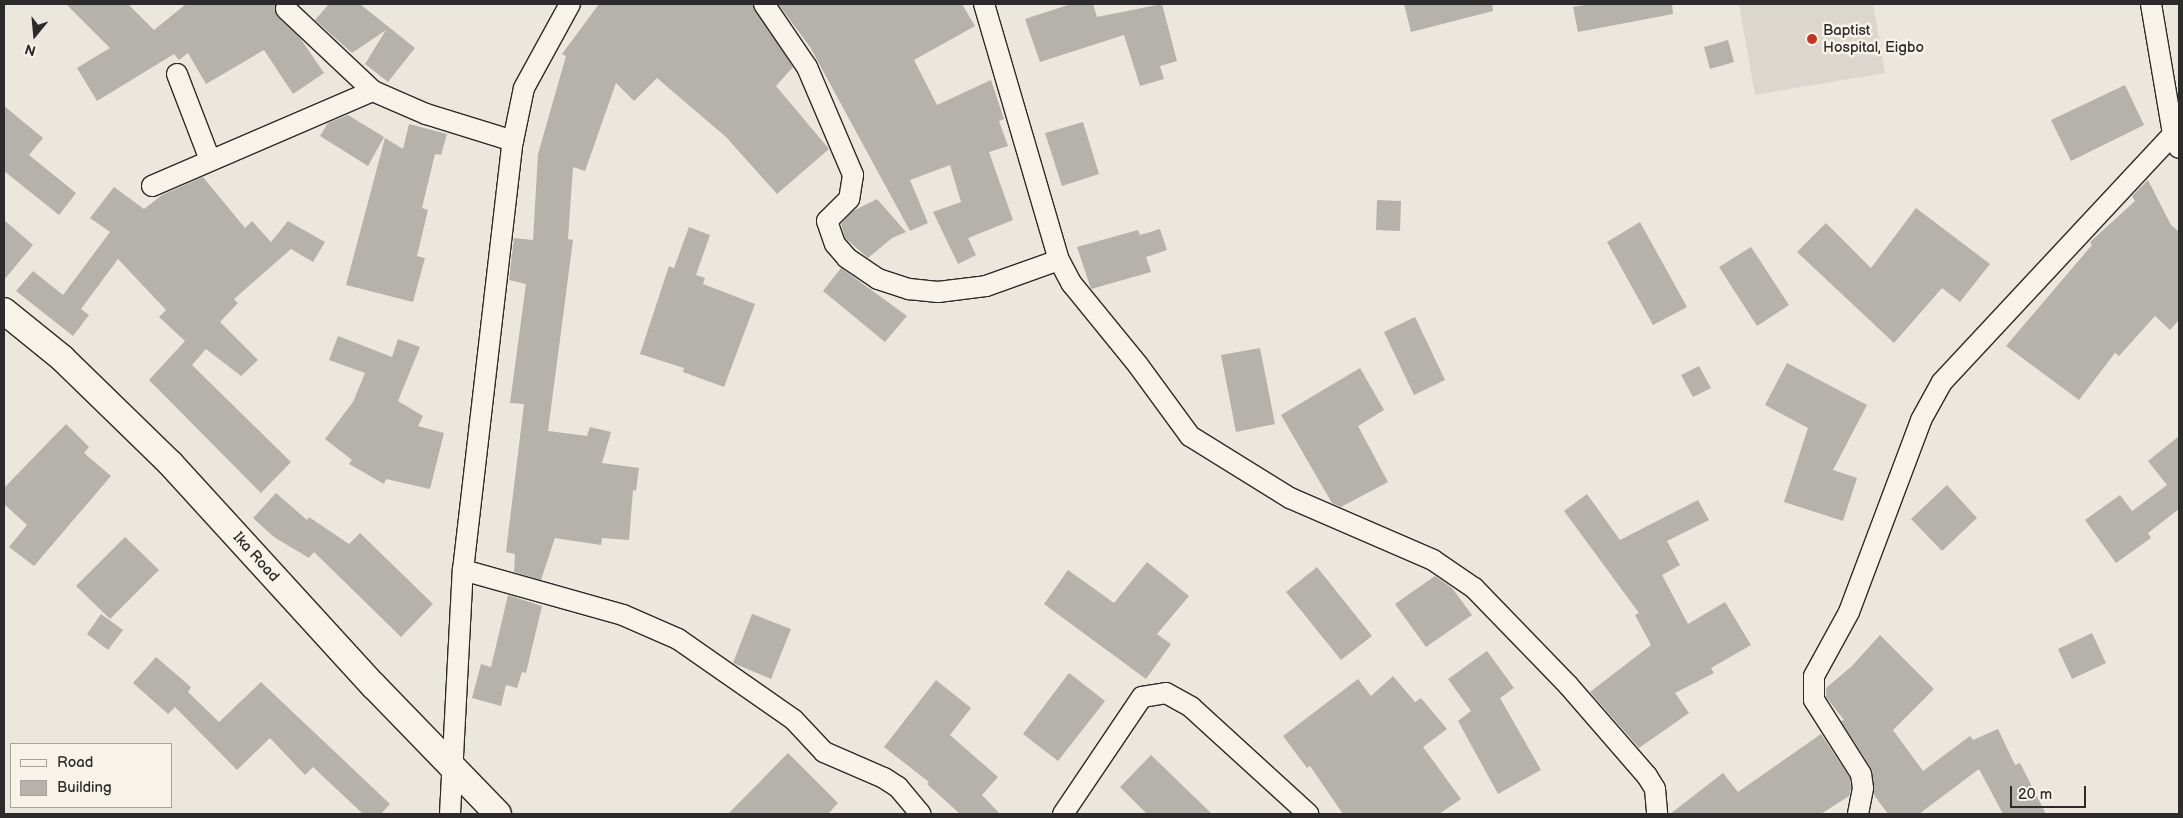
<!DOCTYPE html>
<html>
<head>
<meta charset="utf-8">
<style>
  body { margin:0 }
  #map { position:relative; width:2183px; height:818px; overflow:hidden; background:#ebe7dd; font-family:"Balsamiq Sans",sans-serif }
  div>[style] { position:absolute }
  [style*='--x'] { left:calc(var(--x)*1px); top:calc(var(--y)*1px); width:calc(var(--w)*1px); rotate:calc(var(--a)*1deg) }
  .built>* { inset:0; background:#dbd7ce }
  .building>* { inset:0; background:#b5b2ab }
  .roads { filter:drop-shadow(1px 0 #2b2b2b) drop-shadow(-1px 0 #2b2b2b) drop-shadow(0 1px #2b2b2b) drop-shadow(0 -1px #2b2b2b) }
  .minor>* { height:20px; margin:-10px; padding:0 10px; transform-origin:10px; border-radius:10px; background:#f7f3e8 }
  .tertiary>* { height:26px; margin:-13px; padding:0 13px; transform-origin:13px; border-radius:13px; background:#f7f3e8 }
  .dots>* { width:14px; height:14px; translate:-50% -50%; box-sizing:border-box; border:2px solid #f7f3e8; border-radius:50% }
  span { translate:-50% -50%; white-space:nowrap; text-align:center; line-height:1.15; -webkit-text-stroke:5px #f7f3e8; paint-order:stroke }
  .poi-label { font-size:15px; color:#2b2b2b }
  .left { translate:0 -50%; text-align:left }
  .street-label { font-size:15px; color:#2b2b2b }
  .frame { position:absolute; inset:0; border:5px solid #2b2b2b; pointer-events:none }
  .legend { position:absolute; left:10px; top:743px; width:162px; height:65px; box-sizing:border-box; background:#f7f3e8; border:1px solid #a5a39c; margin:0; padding:6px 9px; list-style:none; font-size:15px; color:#2b2b2b }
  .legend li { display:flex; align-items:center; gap:10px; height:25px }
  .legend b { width:25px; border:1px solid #a5a39c }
  .north { position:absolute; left:10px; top:10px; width:50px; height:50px; -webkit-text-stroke:4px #f7f3e8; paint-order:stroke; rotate:197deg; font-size:14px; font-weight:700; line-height:20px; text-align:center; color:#2b2b2b }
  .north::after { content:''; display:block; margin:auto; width:18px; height:22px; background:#2b2b2b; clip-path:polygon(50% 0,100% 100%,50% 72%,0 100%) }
  .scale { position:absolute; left:2010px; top:786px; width:76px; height:22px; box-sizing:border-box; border:2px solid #2b2b2b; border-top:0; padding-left:6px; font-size:15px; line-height:18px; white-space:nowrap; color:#2b2b2b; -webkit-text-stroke:4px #f7f3e8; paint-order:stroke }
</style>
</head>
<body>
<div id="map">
  <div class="built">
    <i style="clip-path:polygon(1739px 4px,1873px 4px,1885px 73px,1755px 95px)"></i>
  </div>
  <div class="building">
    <i style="clip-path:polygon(66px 4px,128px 4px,154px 30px,186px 4px,276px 4px,278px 17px,300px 38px,324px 73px,293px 94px,264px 50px,206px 84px,188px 53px,179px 60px,174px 54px,97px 101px,77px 68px,110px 48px)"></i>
    <i style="clip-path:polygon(329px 4px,360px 4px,415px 48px,388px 82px,365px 64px,386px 30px,352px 53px,315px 20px)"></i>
    <i style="clip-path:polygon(599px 4px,752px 4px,793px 67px,776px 86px,829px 149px,777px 194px,726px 137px,657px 78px,634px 101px,616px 83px,585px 171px,573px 167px,568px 239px,573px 240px,548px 431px,587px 436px,590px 427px,611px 432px,602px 463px,639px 468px,636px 491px,633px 490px,629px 540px,602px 538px,601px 545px,555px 538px,541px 580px,514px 572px,515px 554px,506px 552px,524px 404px,510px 403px,526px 284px,509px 280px,514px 238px,533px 240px,538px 154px,566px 56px,562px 54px)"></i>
    <i style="clip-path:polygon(778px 4px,962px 4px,975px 26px,914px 60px,937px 105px,991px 80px,1004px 119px,999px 121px,1008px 146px,989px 152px,1013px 220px,968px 238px,976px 255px,958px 264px,933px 212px,961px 202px,950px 165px,910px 180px,928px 223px,910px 231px,810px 47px)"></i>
    <i style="clip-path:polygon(1071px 4px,1093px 4px,1097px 17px,1162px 4px,1177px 61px,1160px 66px,1164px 79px,1140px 86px,1124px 35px,1040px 62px,1025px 19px)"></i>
    <i style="clip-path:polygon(1404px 4px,1492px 4px,1493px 11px,1411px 32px)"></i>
    <i style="clip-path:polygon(1590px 4px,1672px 4px,1673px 14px,1578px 32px,1573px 7px)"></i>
    <i style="clip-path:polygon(1728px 40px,1734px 62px,1710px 69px,1704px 47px)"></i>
    <i style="clip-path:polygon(2125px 85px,2144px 125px,2071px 161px,2051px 120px)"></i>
    <i style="clip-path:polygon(4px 106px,43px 138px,29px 155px,76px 193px,59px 215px,4px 171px)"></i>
    <i style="clip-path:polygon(348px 115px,384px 137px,368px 166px,320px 136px,328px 123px)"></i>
    <i style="clip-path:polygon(1083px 122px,1099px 174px,1062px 186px,1045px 133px)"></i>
    <i style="clip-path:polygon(409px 124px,447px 134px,441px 155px,435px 154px,422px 208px,428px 210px,417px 256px,425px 258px,413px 302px,346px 285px,385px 138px,403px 149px)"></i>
    <i style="clip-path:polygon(203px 177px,245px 228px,252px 221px,271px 242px,288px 221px,325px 242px,313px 262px,291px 249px,234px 299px,238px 303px,220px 322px,258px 360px,241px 376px,206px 349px,192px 365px,291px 462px,261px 493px,149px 380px,185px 341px,159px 317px,166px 310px,118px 259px,81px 309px,89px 315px,73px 336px,16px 291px,33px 271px,63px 295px,110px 232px,90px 218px,114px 187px,144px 209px,162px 195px)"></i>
    <i style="clip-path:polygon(2148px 180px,2171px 225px,2179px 232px,2179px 320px,2170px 330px,2155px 316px,2119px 356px,2115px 353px,2079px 400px,2006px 346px,2092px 245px,2090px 242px,2135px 201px,2132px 196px)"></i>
    <i style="clip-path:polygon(877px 199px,906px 232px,892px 238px,868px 258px,845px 238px,841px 224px,853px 211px)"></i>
    <i style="clip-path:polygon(1377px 200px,1401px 201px,1400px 231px,1376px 230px)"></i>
    <i style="clip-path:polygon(1916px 208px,1990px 264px,1960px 302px,1942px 288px,1894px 343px,1797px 252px,1826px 223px,1871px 268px)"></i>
    <i style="clip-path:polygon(4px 220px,33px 245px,4px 280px)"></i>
    <i style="clip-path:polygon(1640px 222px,1687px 307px,1653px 325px,1607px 242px)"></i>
    <i style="clip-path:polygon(689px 227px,710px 235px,696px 275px,705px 278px,703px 284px,755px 304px,724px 387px,683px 372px,684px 368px,640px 354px,669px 266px,674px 268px)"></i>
    <i style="clip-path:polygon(1160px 229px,1167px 250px,1146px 257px,1151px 272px,1091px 289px,1077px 247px,1138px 230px,1140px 235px)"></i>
    <i style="clip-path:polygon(1751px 247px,1789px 305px,1757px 326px,1719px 267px)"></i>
    <i style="clip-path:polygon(841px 268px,907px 316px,885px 342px,823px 291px)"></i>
    <i style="clip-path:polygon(1415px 317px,1445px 380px,1414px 395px,1384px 332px)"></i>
    <i style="clip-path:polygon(338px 336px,392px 357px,398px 339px,420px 347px,398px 401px,423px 416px,418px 426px,444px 433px,430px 489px,386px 479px,384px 484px,349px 464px,352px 460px,325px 439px,353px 402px,365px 373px,329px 360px)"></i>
    <i style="clip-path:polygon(1260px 348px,1275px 424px,1236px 432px,1221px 355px)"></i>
    <i style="clip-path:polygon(1787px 363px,1867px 405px,1833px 470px,1857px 478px,1843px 521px,1784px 502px,1808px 428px,1765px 405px)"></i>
    <i style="clip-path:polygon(1699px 366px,1711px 388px,1693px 397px,1681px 375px)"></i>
    <i style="clip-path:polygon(1360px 368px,1384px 410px,1358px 426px,1388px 482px,1341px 507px,1332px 503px,1281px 415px)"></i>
    <i style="clip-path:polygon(66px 424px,89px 447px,84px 453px,111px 476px,34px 566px,9px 547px,27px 525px,4px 504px,4px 488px)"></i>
    <i style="clip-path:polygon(2179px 436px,2179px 509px,2148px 533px,2151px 538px,2116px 563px,2085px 520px,2120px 495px,2132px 511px,2167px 485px,2148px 461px)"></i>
    <i style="clip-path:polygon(1947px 485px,1977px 518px,1942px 551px,1911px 519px)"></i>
    <i style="clip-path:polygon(276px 493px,307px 520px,309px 517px,349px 544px,360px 533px,433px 604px,401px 637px,314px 552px,309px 558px,274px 537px,253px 518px)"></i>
    <i style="clip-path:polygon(1587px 494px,1620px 540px,1698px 500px,1709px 520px,1667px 541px,1680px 565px,1662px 575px,1688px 624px,1725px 602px,1751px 645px,1711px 668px,1714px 673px,1675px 693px,1689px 713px,1639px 748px,1590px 692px,1651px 645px,1635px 615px,1639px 613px,1564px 511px)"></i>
    <i style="clip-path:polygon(125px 537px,159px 570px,110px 619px,76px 586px)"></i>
    <i style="clip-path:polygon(1147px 562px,1189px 596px,1157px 634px,1171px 644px,1146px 679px,1044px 604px,1068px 570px,1114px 603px)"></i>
    <i style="clip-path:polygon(1317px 567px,1372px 636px,1341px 660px,1286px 592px)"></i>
    <i style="clip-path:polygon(1435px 576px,1452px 588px,1472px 615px,1426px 647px,1395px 604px)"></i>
    <i style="clip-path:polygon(508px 595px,542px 606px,526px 673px,522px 672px,517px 688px,506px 685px,501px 706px,472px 698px,481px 664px,491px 667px)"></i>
    <i style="clip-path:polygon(101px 614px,123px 630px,108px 650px,87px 634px)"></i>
    <i style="clip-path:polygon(752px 614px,791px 629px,771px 679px,733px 663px)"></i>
    <i style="clip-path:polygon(2092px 633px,2106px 663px,2072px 679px,2058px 649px)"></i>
    <i style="clip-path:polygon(1880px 635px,1934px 689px,1893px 730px,1923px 771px,1970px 736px,1973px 740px,1998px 729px,2015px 765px,2020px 763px,2046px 814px,2003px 814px,1979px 769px,1919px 814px,1888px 814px,1874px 795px,1871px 768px,1841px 721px,1844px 720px,1826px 697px,1826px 688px,1852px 666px)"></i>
    <i style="clip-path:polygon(1487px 651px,1514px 688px,1500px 698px,1541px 770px,1498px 794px,1458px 721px,1471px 711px,1448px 679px)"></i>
    <i style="clip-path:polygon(156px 657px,191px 687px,188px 692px,219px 722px,261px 682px,390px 804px,381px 814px,363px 814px,313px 767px,305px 775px,270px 738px,237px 770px,175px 707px,168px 714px,133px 683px)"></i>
    <i style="clip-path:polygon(1069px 673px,1105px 701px,1058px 761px,1023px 734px)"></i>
    <i style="clip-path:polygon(1393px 676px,1415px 702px,1421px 698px,1447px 729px,1423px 747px,1461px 799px,1439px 814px,1343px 814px,1310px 766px,1307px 768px,1283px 736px,1358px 679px,1371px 696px)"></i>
    <i style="clip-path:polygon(936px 680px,971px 708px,950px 735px,998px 777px,982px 795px,1000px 814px,960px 814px,927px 784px,929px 782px,884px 747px)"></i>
    <i style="clip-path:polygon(1821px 734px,1850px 778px,1851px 788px,1849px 796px,1821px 814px,1670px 814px,1723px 773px,1738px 792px)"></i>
    <i style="clip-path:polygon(788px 753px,838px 803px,828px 814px,728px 814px)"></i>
    <i style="clip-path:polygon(1151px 755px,1212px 814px,1147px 814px,1120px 787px)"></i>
  </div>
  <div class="roads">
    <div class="minor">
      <i style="--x:764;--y:4;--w:76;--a:55.7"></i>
      <i style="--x:807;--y:67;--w:117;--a:66.9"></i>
      <i style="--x:853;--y:175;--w:24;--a:99"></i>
      <i style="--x:849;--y:199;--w:31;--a:135"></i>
      <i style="--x:827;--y:221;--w:24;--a:71"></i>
      <i style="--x:835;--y:244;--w:18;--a:49"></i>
      <i style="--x:847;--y:258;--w:37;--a:34"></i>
      <i style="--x:878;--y:279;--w:33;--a:18"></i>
      <i style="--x:909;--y:289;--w:29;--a:6"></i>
      <i style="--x:938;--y:292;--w:48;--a:-7.1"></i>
      <i style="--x:986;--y:286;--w:77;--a:-19.6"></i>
      <i style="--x:984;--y:4;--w:267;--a:73.7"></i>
      <i style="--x:1059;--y:260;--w:27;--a:62"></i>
      <i style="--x:1072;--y:284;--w:104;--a:50.8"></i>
      <i style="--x:1138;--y:365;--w:88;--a:53.8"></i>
      <i style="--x:1190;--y:436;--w:118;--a:31.8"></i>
      <i style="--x:1290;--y:498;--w:156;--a:23.4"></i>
      <i style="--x:1433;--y:560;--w:50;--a:34.3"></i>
      <i style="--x:1474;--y:588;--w:135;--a:45.9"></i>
      <i style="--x:1568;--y:685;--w:121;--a:49"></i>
      <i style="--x:1647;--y:776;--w:15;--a:58"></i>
      <i style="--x:1655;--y:789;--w:25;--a:85"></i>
      <i style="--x:2151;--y:4;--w:132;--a:80.4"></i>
      <i style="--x:2173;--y:134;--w:15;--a:67"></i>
      <i style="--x:286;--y:9;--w:120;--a:43.3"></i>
      <i style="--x:373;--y:91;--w:58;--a:23.5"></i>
      <i style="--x:426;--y:114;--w:91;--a:17.2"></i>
      <i style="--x:177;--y:74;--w:92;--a:69"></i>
      <i style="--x:152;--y:186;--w:241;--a:-23.3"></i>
      <i style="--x:463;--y:570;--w:166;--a:15.7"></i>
      <i style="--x:623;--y:615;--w:60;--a:23.6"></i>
      <i style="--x:678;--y:639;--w:141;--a:34.9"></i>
      <i style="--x:794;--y:720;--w:44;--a:46.8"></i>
      <i style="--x:824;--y:752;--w:65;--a:23.4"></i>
      <i style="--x:884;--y:778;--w:17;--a:33"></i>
      <i style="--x:898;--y:787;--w:35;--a:50"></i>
      <i style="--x:450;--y:814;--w:244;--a:-87"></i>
      <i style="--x:463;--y:570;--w:432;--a:-83.4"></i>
      <i style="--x:513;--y:141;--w:54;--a:-78.3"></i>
      <i style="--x:524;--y:88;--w:96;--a:-61.3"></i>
      <i style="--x:1063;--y:814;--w:141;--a:-56"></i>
      <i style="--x:1142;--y:697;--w:24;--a:-9"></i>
      <i style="--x:1166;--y:693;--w:29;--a:29"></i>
      <i style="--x:1191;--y:707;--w:159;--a:42.4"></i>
      <i style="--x:1858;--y:814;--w:26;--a:-79"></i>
      <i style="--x:1863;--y:788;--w:14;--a:-98"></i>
      <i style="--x:1861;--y:774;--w:88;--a:-122.4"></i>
      <i style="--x:1814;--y:700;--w:24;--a:-90"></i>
      <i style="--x:1814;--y:676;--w:73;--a:-61.3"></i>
      <i style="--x:1849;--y:612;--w:205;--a:-69.4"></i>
      <i style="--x:1921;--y:420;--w:43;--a:-61.1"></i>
      <i style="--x:1942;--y:382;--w:339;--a:-47"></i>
    </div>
    <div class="tertiary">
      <i style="--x:4;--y:311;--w:75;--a:39"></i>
      <i style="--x:62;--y:358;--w:152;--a:44.2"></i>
      <i style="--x:171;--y:464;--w:301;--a:47.6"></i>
      <i style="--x:374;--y:686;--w:178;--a:45.9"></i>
    </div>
  </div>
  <div class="dots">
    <i style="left:1812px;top:39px;background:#c8321e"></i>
  </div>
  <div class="poi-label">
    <span class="left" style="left:1823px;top:39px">Baptist<br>Hospital, Eigbo</span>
  </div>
  <div class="street-label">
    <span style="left:256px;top:557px;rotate:48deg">Ika Road</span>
  </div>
  <div class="frame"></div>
  <ul class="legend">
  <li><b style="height:6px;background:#f7f3e8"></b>Road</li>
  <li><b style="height:14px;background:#b5b2ab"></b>Building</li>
  </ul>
  <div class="north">N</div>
  <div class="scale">20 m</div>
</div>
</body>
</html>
